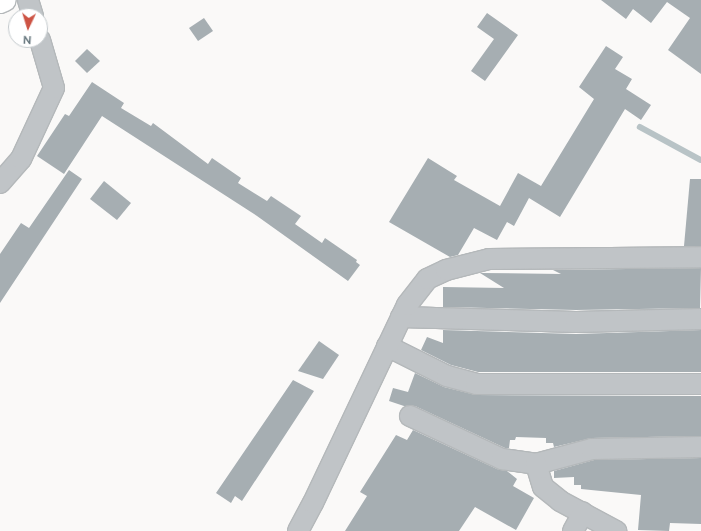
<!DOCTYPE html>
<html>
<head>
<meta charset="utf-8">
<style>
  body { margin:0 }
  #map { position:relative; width:701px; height:531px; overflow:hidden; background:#faf9f8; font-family:Raleway,sans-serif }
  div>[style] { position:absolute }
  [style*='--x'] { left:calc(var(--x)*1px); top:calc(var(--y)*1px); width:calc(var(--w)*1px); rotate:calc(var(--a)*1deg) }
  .stream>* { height:5.5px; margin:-2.75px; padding:0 2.75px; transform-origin:2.75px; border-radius:2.75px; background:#b8c3c6 }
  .building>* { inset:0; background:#a6aeb2 }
  .roads { filter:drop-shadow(1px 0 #b4b8ba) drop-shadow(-1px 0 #b4b8ba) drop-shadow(0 1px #b4b8ba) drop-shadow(0 -1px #b4b8ba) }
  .street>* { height:20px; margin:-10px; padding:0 10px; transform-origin:10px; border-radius:10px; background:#c0c4c7 }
  .highway>* { height:22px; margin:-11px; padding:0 11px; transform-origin:11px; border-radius:11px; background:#fff }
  span { translate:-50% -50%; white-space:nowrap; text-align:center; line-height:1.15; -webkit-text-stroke:4px #fff; paint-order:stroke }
  .north { position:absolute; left:8px; top:8px; width:40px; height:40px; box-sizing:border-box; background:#fff; border:1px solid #c3c9cc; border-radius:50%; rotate:184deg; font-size:11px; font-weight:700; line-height:16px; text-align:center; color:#68787f }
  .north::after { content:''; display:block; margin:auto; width:14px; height:18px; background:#cd5344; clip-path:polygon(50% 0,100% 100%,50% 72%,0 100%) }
</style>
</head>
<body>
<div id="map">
  <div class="stream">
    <i style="--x:640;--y:127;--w:69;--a:28.4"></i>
  </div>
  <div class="building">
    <i style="clip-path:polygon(601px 0,701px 0,701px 74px,668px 50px,690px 18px,667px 2px,651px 23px,633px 9px,626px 19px)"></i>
    <i style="clip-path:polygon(487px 13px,518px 35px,485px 81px,471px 71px,494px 39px,477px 27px)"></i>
    <i style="clip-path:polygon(204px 18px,213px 31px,198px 41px,189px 28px)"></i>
    <i style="clip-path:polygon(606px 46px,623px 57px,615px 69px,632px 79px,626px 89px,651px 105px,641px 120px,625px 109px,560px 217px,529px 198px,514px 226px,507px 222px,497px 240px,474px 228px,458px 255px,450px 257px,389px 222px,428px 158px,457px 176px,454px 180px,500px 206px,518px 173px,541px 186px,594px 99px,579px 87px)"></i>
    <i style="clip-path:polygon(87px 49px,100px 61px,87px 73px,75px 61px)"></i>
    <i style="clip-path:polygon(92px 82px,124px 103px,121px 108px,151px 126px,153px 123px,208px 164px,212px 158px,241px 178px,238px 183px,267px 201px,271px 196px,301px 216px,295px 224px,322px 243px,325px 238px,357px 260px,356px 262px,360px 265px,348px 281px,257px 216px,102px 116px,64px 174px,37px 156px,65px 114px,69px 116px)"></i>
    <i style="clip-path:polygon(69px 170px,82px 179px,0 303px,0 254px,21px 223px,29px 228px)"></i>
    <i style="clip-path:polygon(690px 179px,701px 179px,701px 246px,684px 246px)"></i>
    <i style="clip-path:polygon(104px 181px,131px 203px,117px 220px,90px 199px)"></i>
    <i style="clip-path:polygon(701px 268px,700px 308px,576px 310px,443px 307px,443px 287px,504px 288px,480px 273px,561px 274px,553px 270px)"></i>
    <i style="clip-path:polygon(443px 330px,576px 334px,701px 330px,701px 372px,478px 372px,451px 365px,421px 350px,427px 337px,443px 343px)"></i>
    <i style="clip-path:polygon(319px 341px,339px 355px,323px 379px,298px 371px)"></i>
    <i style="clip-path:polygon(415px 373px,444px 387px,476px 395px,701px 396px,701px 436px,592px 438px,554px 447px,553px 443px,546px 443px,546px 438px,516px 437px,515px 440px,510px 440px,509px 448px,505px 448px,415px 406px,404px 406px,389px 401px,393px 388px,408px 392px)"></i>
    <i style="clip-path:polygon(293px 380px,314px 391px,242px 501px,235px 496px,231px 503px,216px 493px)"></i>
    <i style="clip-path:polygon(413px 430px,497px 469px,507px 471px,517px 479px,513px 486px,534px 498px,516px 530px,475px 507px,459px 531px,345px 531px,367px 496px,360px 492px,396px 435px,407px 440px)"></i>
    <i style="clip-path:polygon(701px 458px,701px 524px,670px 523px,669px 531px,638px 530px,641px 495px,581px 489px,581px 485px,574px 485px,574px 477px,554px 478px,554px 471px,594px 460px)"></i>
  </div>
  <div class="roads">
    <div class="street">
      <i style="--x:28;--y:0;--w:17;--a:73"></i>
      <i style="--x:0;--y:183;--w:32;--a:-49"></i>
      <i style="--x:21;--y:159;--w:78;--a:-65.1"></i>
      <i style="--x:54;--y:88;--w:50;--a:-106.3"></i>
      <i style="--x:401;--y:317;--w:175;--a:1.6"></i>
      <i style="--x:576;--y:322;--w:125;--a:-1.4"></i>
      <i style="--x:387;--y:346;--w:67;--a:26.6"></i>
      <i style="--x:447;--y:376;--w:30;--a:15"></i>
      <i style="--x:476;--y:384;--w:225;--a:0"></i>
      <i style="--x:410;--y:416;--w:102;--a:25.1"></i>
      <i style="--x:502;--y:459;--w:34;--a:8"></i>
      <i style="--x:536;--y:464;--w:58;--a:-15"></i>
      <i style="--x:592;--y:449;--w:109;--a:-1.1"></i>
      <i style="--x:536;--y:464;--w:24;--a:73"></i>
      <i style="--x:543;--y:487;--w:22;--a:39"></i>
      <i style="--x:560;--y:501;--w:64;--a:28.2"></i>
      <i style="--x:298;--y:531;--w:32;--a:-62"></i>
      <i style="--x:313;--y:503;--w:219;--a:-64.6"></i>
      <i style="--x:407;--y:305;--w:33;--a:-52"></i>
      <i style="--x:427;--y:279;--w:21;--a:-25"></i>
      <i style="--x:446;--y:270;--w:44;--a:-14.3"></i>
      <i style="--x:489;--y:259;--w:212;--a:-0.5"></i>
      <i style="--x:573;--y:531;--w:21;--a:-61"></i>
    </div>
    <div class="highway">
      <i style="--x:0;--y:2;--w:5;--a:-22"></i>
    </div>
  </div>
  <div class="north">N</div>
</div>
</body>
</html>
